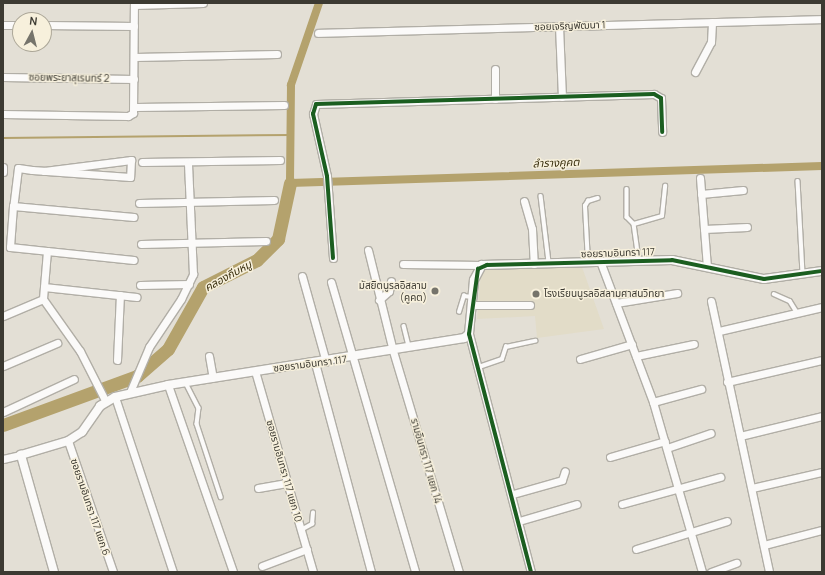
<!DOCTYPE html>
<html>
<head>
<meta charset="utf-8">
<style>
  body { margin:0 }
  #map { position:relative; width:825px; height:575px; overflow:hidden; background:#e3dfd5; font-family:Manrope,"Noto Sans Thai",sans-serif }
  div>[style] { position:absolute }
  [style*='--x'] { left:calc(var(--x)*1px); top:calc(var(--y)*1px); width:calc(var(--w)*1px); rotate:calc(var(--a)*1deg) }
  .built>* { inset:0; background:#e2dcc8 }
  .stream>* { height:2px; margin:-1px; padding:0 1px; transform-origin:1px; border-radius:1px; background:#b4a26d }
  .canal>* { height:8px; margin:-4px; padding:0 4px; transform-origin:4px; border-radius:4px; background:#b4a26d }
  .river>* { height:13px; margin:-6.5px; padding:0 6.5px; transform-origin:6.5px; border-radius:6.5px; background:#b4a26d }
  .roads { filter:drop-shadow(1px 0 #b1aea6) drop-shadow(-1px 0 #b1aea6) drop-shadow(0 1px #b1aea6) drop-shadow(0 -1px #b1aea6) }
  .service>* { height:3.5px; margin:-1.75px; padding:0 1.75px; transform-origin:1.75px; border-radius:1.75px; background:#fbfaf9 }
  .minor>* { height:7px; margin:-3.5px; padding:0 3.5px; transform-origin:3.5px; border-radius:3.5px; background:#fbfaf9 }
  .tertiary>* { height:8px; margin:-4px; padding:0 4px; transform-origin:4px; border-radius:4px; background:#fbfaf9 }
  .cycleway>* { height:4px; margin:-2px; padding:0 2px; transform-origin:2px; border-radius:2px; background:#1b5e20 }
  .dots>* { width:11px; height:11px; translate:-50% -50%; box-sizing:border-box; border:2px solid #f7f0dc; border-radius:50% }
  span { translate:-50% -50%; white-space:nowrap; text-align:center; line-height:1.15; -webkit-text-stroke:3px #f7f0dc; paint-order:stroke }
  .street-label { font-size:10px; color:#3c3a32 }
  .poi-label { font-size:10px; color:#3c3a32 }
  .right { translate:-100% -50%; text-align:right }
  .left { translate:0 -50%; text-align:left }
  .water-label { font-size:11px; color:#382e0d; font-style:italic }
  .frame { position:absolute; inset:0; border:4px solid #3c3a32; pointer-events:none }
  .north { position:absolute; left:12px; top:12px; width:40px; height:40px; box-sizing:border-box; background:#f7f0dc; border:1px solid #aca798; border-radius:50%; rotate:7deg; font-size:11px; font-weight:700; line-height:16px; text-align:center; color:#3c3a32 }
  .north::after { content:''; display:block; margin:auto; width:14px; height:18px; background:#76746b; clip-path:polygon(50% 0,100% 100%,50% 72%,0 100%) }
</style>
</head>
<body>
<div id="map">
  <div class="built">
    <i style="clip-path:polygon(582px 267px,604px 329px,537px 338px,535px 316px,477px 319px,481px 273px,486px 269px)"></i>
  </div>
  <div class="stream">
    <i style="--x:3;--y:138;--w:289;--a:-0.6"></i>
  </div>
  <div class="canal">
    <i style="--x:319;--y:3;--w:87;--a:108.9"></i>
    <i style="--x:291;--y:85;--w:98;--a:90.6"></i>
    <i style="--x:290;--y:183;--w:532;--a:-1.83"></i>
  </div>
  <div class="river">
    <i style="--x:3;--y:425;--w:143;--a:-20.1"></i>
    <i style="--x:137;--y:376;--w:41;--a:-41.1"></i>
    <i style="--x:168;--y:349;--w:71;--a:-60.6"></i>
    <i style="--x:203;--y:287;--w:60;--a:-26.6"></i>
    <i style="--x:257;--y:260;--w:30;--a:-45"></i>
    <i style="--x:278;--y:239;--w:57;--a:-77.9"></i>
  </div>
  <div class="roads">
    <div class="service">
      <i style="--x:798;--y:181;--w:93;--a:86.9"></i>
      <i style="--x:627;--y:189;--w:28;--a:90"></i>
      <i style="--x:627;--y:217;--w:10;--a:45"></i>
      <i style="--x:634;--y:224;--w:36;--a:82"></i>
      <i style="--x:541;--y:196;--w:66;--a:83.1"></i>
      <i style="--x:634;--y:224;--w:29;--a:-16"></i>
      <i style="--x:662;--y:216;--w:30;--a:-84"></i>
      <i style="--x:588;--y:262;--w:56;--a:-93.1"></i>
      <i style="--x:585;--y:206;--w:6;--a:-59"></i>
      <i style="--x:588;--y:201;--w:10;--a:-17"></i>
      <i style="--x:774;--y:294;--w:17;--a:24"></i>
      <i style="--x:790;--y:301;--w:13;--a:58"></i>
      <i style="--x:459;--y:312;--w:17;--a:-73"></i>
      <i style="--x:464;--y:296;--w:8;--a:7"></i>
      <i style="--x:404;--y:326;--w:21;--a:76"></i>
      <i style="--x:479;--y:367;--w:24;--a:-19"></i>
      <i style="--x:502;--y:359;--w:13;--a:-72"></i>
      <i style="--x:506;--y:347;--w:30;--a:-12"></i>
      <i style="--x:186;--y:383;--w:28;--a:63"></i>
      <i style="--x:199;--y:408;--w:16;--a:97"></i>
      <i style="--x:197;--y:424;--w:77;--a:71.8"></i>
      <i style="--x:301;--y:530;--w:13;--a:-29"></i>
      <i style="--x:312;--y:524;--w:11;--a:-85"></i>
    </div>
    <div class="minor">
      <i style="--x:134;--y:5;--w:69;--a:-1.7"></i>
      <i style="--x:3;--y:25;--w:17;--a:0"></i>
      <i style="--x:44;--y:25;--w:90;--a:0.6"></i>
      <i style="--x:559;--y:26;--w:71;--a:87.6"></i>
      <i style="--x:318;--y:33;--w:504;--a:-1.59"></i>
      <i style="--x:135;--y:57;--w:142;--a:-1.2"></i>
      <i style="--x:495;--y:69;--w:30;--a:90"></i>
      <i style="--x:695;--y:72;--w:34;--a:-62"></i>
      <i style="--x:711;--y:42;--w:20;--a:-87"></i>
      <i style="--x:3;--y:77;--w:131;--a:0.9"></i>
      <i style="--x:136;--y:107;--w:148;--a:-0.8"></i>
      <i style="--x:3;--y:114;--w:125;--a:0.9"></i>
      <i style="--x:128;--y:116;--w:6;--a:-31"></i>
      <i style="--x:133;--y:113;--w:110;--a:-89.5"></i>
      <i style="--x:142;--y:162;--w:138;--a:-0.8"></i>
      <i style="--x:3;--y:167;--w:5;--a:90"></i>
      <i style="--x:44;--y:171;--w:88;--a:-7.2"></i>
      <i style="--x:131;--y:160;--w:17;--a:93"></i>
      <i style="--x:130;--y:177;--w:98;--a:-175.9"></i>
      <i style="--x:32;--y:170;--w:14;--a:-172"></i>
      <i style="--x:18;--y:168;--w:38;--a:97"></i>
      <i style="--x:13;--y:206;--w:41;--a:94.2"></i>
      <i style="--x:10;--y:247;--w:37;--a:6"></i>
      <i style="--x:47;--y:251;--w:48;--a:94.8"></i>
      <i style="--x:43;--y:299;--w:64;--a:54.6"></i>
      <i style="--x:80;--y:351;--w:57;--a:63"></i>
      <i style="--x:700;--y:178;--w:89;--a:85.5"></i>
      <i style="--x:701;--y:194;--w:42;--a:-5.4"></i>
      <i style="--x:524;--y:201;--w:29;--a:74"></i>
      <i style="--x:532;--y:229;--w:35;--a:87"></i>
      <i style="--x:139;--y:203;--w:135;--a:-1.3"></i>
      <i style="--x:13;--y:206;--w:121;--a:5.2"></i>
      <i style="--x:704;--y:229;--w:43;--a:-2.7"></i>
      <i style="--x:141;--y:244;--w:125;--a:-1.4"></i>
      <i style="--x:368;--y:250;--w:104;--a:76.1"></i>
      <i style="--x:393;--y:351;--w:231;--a:73.4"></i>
      <i style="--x:47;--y:251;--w:87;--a:5.9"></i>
      <i style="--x:333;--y:258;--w:82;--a:-94.2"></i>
      <i style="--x:327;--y:176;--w:64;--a:-102.7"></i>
      <i style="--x:313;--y:114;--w:10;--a:-73"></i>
      <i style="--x:316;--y:104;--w:338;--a:-1.7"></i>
      <i style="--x:654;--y:94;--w:8;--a:30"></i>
      <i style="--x:661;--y:98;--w:34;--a:88"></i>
      <i style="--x:600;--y:261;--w:151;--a:69.4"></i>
      <i style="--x:653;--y:402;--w:177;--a:73.9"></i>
      <i style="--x:403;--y:264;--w:79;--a:0.7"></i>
      <i style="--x:302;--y:276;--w:89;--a:74.4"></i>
      <i style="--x:331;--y:282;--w:302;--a:73.8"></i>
      <i style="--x:140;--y:285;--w:49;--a:-1.2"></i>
      <i style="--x:44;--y:287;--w:93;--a:6.2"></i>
      <i style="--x:379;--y:300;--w:13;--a:-42"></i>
      <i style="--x:389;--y:291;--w:10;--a:-79"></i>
      <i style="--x:711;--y:301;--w:277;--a:77.9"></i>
      <i style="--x:616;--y:303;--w:62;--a:-9.3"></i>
      <i style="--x:472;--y:305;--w:58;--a:0"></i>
      <i style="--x:3;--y:316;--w:43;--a:-23"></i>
      <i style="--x:719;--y:331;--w:106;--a:-13.1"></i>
      <i style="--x:469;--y:334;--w:246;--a:75.4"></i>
      <i style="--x:209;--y:356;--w:22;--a:80"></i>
      <i style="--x:636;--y:356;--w:59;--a:-11.7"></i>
      <i style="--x:580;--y:359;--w:54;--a:-16.1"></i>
      <i style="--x:117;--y:360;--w:65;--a:-87.4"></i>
      <i style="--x:315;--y:363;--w:216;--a:75"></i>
      <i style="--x:3;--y:366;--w:59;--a:-23.1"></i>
      <i style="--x:255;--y:371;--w:209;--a:73.9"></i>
      <i style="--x:727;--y:382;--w:98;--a:-13"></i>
      <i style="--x:168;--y:385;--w:198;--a:70.8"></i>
      <i style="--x:130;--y:392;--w:49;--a:-67.1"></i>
      <i style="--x:149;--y:347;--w:58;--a:-56.3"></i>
      <i style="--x:181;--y:299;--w:28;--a:-64"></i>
      <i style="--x:193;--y:274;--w:112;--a:-92.6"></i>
      <i style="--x:115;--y:397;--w:184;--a:71.7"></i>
      <i style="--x:653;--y:402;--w:50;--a:-15.2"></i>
      <i style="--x:3;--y:412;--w:78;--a:-24.9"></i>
      <i style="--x:740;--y:436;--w:84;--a:-13.7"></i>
      <i style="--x:68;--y:441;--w:139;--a:71"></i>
      <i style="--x:667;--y:448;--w:46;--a:-18.8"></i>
      <i style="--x:610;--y:457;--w:57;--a:-16.2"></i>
      <i style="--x:3;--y:459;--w:18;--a:-13"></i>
      <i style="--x:258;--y:488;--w:29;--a:-10"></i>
      <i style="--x:752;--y:488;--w:72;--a:-12.9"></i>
      <i style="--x:513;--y:494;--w:51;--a:-15.9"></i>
      <i style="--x:562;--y:480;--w:9;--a:-72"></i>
      <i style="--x:622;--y:504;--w:102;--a:-15.4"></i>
      <i style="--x:519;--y:521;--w:60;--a:-16.3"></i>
      <i style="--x:764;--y:545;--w:60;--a:-14.5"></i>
      <i style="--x:636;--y:549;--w:95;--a:-17.1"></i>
      <i style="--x:262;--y:566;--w:48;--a:-20.7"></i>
      <i style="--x:711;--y:572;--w:27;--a:-20"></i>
    </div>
    <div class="tertiary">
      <i style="--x:54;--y:572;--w:122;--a:-105.8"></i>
      <i style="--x:21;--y:455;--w:49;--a:-16.6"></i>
      <i style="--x:68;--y:441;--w:17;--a:-33"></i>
      <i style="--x:82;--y:432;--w:32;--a:-55"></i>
      <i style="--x:100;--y:406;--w:17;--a:-31"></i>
      <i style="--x:115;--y:397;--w:54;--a:-12.8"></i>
      <i style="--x:168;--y:385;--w:300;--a:-9"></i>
      <i style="--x:464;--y:338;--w:6;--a:-39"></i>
      <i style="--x:469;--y:334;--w:54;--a:-84.7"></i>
      <i style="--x:474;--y:280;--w:17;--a:-62"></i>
      <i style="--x:482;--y:265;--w:190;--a:-1.5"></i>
      <i style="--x:672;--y:260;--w:94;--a:11.7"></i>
      <i style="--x:764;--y:279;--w:59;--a:-7.9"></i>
    </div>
  </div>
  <div class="cycleway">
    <i style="--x:333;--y:258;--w:82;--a:-94.2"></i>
    <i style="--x:327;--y:176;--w:64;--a:-102.7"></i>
    <i style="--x:313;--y:114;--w:10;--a:-73"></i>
    <i style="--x:316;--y:104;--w:338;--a:-1.7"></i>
    <i style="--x:654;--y:94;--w:8;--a:30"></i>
    <i style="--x:661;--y:98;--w:34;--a:88"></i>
    <i style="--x:531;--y:572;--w:246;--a:-104.6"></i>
    <i style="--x:469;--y:334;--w:66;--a:-82.1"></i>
    <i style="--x:478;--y:269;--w:10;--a:-24"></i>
    <i style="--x:487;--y:265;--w:185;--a:-1.5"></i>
    <i style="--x:672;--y:260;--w:94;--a:11.7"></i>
    <i style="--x:764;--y:279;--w:59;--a:-7.9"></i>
  </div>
  <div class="dots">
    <i style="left:435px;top:291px;background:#76746b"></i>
    <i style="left:536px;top:294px;background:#76746b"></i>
  </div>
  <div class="street-label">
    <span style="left:570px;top:26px;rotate:-2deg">ซอยเจริญพัฒนา 1</span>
    <span style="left:69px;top:78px;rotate:1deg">ซอยพระยาสุเรนทร์ 2</span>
    <span style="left:618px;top:253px;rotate:-2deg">ซอยรามอินทรา 117</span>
    <span style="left:310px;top:364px;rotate:-7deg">ซอยรามอินทรา 117</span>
    <span style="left:426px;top:461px;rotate:74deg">รามอินทรา 117 แยก 14</span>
    <span style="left:284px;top:471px;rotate:74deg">ซอยรามอินทรา 117 แยก 10</span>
    <span style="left:90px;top:507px;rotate:71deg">ซอยรามอินทรา 117 แยก 6</span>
  </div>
  <div class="poi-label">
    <span class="right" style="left:427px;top:291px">มัสยิตนูรลอิสลาม<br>(คูคต)</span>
    <span class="left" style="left:544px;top:294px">โรงเรียนนูรลอิสลามศาสนวิทยา</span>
  </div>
  <div class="water-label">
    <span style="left:556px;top:163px;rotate:-2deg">ลำรางคูคต</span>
    <span style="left:228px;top:276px;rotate:-29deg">คลองกีบหมู</span>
  </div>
  <div class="frame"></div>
  <div class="north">N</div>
</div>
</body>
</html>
